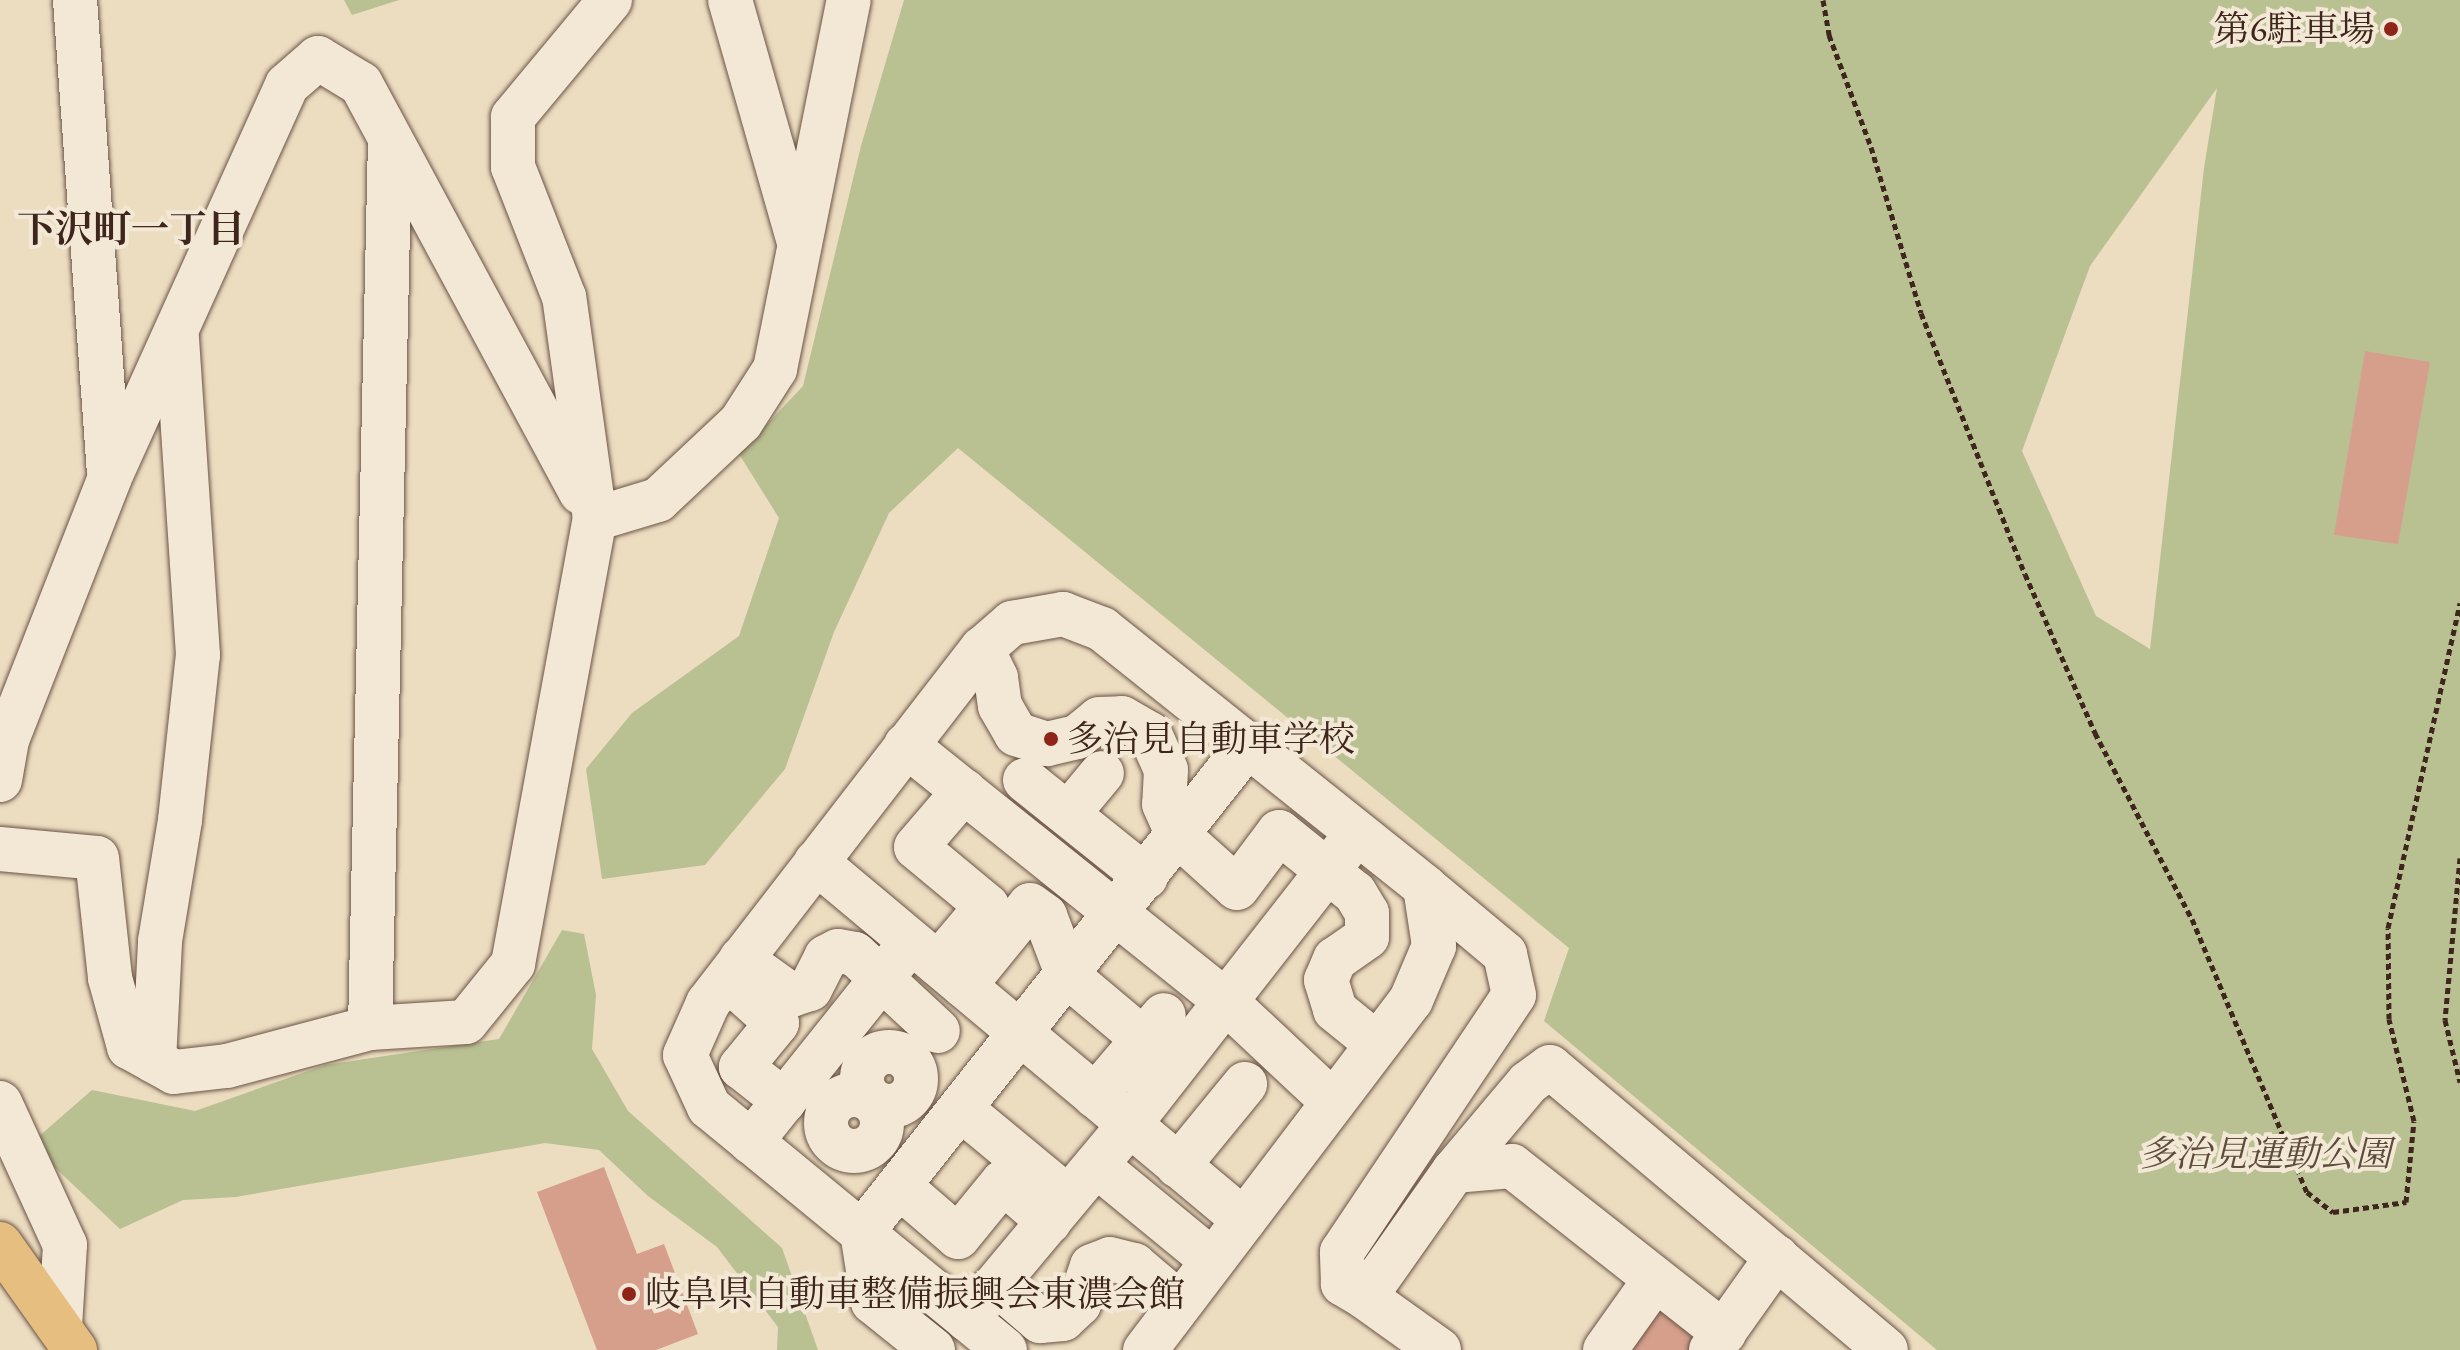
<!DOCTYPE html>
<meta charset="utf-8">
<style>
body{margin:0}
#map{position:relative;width:2460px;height:1350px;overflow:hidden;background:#ecdcc0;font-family:"EB Garamond","Noto Serif JP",serif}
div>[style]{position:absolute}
.green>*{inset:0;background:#b9c092}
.building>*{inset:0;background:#d59f8c}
.path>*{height:5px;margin-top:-2.5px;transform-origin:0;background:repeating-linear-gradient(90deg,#3e261c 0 6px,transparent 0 10px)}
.roads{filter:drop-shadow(0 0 2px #6a5445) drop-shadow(0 0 2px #6a5445)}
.minor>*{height:44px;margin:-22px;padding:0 22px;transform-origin:22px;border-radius:22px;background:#f3e8d6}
.minor>.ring{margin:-22px;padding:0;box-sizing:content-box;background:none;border:44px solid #f3e8d6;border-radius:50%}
.major>*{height:44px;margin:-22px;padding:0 22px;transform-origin:22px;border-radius:22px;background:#e6be80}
.dots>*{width:22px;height:22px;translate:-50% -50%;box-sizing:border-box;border:4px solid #f3e8d6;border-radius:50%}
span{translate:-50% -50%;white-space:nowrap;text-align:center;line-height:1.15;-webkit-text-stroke:8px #f3e8d6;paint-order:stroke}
.poi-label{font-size:36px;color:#3e261c}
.right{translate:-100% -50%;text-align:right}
.left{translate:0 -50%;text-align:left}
.park-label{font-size:36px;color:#5d4c3a;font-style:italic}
.neighbourhood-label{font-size:38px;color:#3e261c;font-weight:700}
</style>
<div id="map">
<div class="green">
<i style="clip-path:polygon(344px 0,399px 0,352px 15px)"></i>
<i style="clip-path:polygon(evenodd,904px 0,2460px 0,2460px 1350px,1937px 1350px,1544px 1021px,1569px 948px,958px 448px,889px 513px,834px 632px,785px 769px,705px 865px,602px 879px,586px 769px,632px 713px,739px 636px,779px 518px,739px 454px,803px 386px,861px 146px,904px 0,2217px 88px,2204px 168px,2150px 649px,2096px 616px,2022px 451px,2090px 266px,2217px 88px)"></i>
<i style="clip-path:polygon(562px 930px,584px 934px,596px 995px,592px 1049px,628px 1111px,782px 1248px,818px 1350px,777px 1350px,778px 1327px,717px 1247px,648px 1196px,599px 1150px,545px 1143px,236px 1197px,183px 1200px,120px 1229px,30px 1144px,92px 1090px,195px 1111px,325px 1065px,499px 1039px)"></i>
</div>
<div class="building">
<i style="clip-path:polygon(2365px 351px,2430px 362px,2398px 544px,2334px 535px)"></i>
<i style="clip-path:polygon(604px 1167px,637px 1254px,664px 1244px,698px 1334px,656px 1350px,597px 1350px,537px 1192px)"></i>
<i style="clip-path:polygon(1656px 1291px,1709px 1330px,1694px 1350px,1612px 1350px)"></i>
</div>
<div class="path">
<i style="left:1823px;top:0;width:36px;rotate:80deg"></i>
<i style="left:1829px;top:35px;width:120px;rotate:69.4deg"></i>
<i style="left:1871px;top:147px;width:173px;rotate:73.2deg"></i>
<i style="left:1921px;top:313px;width:281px;rotate:68.3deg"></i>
<i style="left:2025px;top:574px;width:174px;rotate:66.2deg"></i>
<i style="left:2095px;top:733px;width:210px;rotate:62.5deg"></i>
<i style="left:2192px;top:919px;width:296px;rotate:67.2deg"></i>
<i style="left:2307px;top:1192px;width:33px;rotate:38deg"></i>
<i style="left:2333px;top:1212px;width:74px;rotate:-7.8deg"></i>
<i style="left:2406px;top:1202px;width:81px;rotate:-84.4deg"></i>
<i style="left:2414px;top:1121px;width:105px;rotate:-103.8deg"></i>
<i style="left:2389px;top:1019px;width:91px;rotate:-90.6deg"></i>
<i style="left:2388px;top:928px;width:333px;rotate:-77.5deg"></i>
<i style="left:2460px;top:858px;width:163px;rotate:95.3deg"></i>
<i style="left:2445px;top:1020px;width:64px;rotate:76.4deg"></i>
</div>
<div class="roads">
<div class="minor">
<i style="left:75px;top:0;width:472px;rotate:85.9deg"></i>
<i style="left:730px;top:0;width:253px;rotate:74.1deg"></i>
<i style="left:595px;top:519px;width:66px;rotate:-16.8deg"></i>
<i style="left:658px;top:500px;width:114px;rotate:-43.2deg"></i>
<i style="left:741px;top:422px;width:63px;rotate:-57.3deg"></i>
<i style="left:775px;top:369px;width:376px;rotate:-78.7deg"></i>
<i style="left:982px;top:649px;width:32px;rotate:64deg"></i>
<i style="left:996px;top:678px;width:28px;rotate:82deg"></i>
<i style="left:1000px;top:706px;width:32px;rotate:60deg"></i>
<i style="left:1016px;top:734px;width:33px;rotate:18deg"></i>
<i style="left:1047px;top:744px;width:31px;rotate:-13deg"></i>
<i style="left:1077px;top:737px;width:28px;rotate:-39deg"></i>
<i style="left:1099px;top:719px;width:23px;rotate:-2deg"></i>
<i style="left:1122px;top:718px;width:32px;rotate:30deg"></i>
<i style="left:1150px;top:734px;width:39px;rotate:66deg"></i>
<i style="left:1166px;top:770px;width:34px;rotate:93deg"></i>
<i style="left:1164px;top:804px;width:34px;rotate:66deg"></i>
<i style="left:1178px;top:835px;width:79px;rotate:41.9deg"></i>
<i style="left:1237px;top:888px;width:70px;rotate:-53.1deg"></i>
<i style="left:1279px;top:832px;width:97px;rotate:38.8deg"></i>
<i style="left:1355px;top:893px;width:23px;rotate:59deg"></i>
<i style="left:1367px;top:913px;width:24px;rotate:90deg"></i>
<i style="left:1367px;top:937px;width:39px;rotate:145deg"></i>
<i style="left:1335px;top:959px;width:23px;rotate:113deg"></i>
<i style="left:1326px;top:980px;width:31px;rotate:73deg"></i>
<i style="left:1335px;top:1010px;width:54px;rotate:39deg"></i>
<i style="left:906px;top:745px;width:409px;rotate:38.7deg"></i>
<i style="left:1225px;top:1001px;width:148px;rotate:43.1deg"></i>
<i style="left:0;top:780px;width:41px;rotate:-80.1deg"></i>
<i style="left:7px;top:740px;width:282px;rotate:-68.6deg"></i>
<i style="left:110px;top:477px;width:430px;rotate:-65.7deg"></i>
<i style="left:287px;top:85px;width:41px;rotate:-41.1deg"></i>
<i style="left:318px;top:58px;width:50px;rotate:31.2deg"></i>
<i style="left:361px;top:84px;width:464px;rotate:61.7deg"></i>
<i style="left:1025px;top:780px;width:155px;rotate:38.7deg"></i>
<i style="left:1068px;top:814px;width:53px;rotate:-50.3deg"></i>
<i style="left:0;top:849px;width:97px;rotate:5.3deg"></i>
<i style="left:97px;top:858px;width:121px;rotate:83.8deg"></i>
<i style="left:110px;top:978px;width:72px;rotate:74.6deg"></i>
<i style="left:129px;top:1047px;width:51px;rotate:29.1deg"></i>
<i style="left:174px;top:1072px;width:53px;rotate:-6.5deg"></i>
<i style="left:227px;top:1066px;width:148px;rotate:-14.9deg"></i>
<i style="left:370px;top:1028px;width:96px;rotate:-3.6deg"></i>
<i style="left:466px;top:1022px;width:75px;rotate:-51deg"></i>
<i style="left:513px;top:964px;width:452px;rotate:-79.6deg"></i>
<i style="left:595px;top:519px;width:224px;rotate:-97.9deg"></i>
<i style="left:564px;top:297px;width:140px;rotate:-111.4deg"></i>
<i style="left:513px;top:167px;width:50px;rotate:-90deg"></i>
<i style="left:513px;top:117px;width:152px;rotate:-50.3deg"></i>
<i style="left:816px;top:862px;width:558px;rotate:39.91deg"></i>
<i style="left:741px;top:959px;width:62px;rotate:35.8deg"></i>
<i style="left:791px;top:995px;width:20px;rotate:-18deg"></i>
<i style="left:810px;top:989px;width:36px;rotate:-63deg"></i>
<i style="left:826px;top:957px;width:13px;rotate:-27deg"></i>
<i style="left:838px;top:951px;width:17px;rotate:10deg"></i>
<i style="left:855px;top:954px;width:113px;rotate:42.9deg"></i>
<i style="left:938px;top:964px;width:76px;rotate:-49.8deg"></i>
<i style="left:987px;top:906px;width:92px;rotate:-140.3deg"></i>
<i style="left:916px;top:847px;width:74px;rotate:-49.4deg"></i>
<i style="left:730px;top:981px;width:63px;rotate:41.8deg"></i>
<i style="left:777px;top:1023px;width:57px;rotate:129.3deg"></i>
<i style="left:741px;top:1067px;width:55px;rotate:38.3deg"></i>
<i style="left:964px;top:986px;width:104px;rotate:-50.8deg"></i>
<i style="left:1030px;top:905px;width:19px;rotate:36deg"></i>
<i style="left:1045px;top:916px;width:64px;rotate:69deg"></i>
<i style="left:1068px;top:976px;width:98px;rotate:40deg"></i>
<i style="left:370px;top:1028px;width:887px;rotate:-88.71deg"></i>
<i class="ring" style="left:862px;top:1052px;width:10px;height:10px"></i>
<i style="left:154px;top:1061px;width:120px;rotate:-87.1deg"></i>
<i style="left:160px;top:941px;width:123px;rotate:-80.6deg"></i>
<i style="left:180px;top:820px;width:166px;rotate:-83.8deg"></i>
<i style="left:198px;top:655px;width:320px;rotate:-93.8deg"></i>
<i class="ring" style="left:826px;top:1095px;width:12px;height:12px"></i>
<i style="left:1095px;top:1096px;width:106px;rotate:-49.6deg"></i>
<i style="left:0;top:1103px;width:156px;rotate:65.4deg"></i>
<i style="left:65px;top:1245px;width:82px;rotate:93.5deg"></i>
<i style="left:962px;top:1110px;width:129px;rotate:39.6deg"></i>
<i style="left:751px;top:1142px;width:234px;rotate:-51.4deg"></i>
<i style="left:1096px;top:1165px;width:151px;rotate:39.4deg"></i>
<i style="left:1178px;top:1166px;width:106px;rotate:-50.7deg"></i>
<i style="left:1454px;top:1171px;width:58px;rotate:-4.9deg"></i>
<i style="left:1512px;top:1166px;width:270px;rotate:38.2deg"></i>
<i style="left:899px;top:1186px;width:78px;rotate:40.8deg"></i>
<i style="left:958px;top:1237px;width:71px;rotate:-50.7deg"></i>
<i style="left:1003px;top:1182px;width:61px;rotate:41deg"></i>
<i style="left:997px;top:1284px;width:57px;rotate:40.7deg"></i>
<i style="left:1040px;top:1321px;width:23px;rotate:-5deg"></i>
<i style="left:1063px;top:1319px;width:22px;rotate:-43deg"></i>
<i style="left:1079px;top:1304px;width:40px;rotate:-71.1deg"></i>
<i style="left:1092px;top:1266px;width:19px;rotate:-21deg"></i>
<i style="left:1110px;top:1259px;width:25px;rotate:14deg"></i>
<i style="left:1134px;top:1265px;width:60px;rotate:40.3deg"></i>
<i style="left:1365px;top:1297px;width:26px;rotate:-149deg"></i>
<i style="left:1343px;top:1284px;width:32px;rotate:-92deg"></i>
<i style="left:1342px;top:1252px;width:309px;rotate:-56.2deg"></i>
<i style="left:1514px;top:995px;width:42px;rotate:-102.4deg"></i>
<i style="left:1505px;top:954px;width:104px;rotate:-140.1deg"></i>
<i style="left:967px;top:1319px;width:253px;rotate:-50.1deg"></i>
<i style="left:1129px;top:1125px;width:353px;rotate:-52deg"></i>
<i style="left:933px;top:1350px;width:77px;rotate:-141.3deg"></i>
<i style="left:873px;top:1302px;width:71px;rotate:-98.9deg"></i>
<i style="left:862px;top:1232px;width:621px;rotate:-51.6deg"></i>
<i style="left:1005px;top:1350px;width:383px;rotate:-140.6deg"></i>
<i style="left:709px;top:1107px;width:57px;rotate:-114.8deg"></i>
<i style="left:685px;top:1055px;width:57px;rotate:-66.1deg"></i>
<i style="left:708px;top:1003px;width:448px;rotate:-52.3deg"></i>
<i style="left:982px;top:649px;width:40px;rotate:-41deg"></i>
<i style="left:1012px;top:623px;width:52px;rotate:-10deg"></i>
<i style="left:1063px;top:614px;width:42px;rotate:21deg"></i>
<i style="left:1102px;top:629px;width:413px;rotate:38.6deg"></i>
<i style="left:1425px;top:887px;width:60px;rotate:81.3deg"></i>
<i style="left:1434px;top:946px;width:59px;rotate:113.1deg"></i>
<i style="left:1411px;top:1000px;width:440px;rotate:127.2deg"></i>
<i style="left:1439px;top:1350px;width:91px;rotate:-144.4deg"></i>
<i style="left:1365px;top:1297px;width:154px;rotate:-54.8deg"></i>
<i style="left:1454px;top:1171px;width:115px;rotate:-49.9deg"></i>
<i style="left:1528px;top:1083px;width:27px;rotate:-36deg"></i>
<i style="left:1550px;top:1067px;width:439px;rotate:40.1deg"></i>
<i style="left:1605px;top:1350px;width:85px;rotate:-54.6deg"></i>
<i style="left:1711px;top:1350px;width:114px;rotate:-54.6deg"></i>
</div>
<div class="major">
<i style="left:0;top:1244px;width:130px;rotate:54.7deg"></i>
</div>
</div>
<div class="dots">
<i style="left:2391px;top:29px;background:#8f2418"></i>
<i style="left:1051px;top:739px;background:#8f2418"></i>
<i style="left:629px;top:1294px;background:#8f2418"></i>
</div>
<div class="poi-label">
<span class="right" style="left:2375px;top:29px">第6駐車場</span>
<span class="left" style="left:1067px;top:739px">多治見自動車学校</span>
<span class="left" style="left:645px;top:1294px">岐阜県自動車整備振興会東濃会館</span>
</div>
<div class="park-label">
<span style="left:2265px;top:1154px">多治見運動公園</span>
</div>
<div class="neighbourhood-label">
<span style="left:131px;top:229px">下沢町一丁目</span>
</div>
</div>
